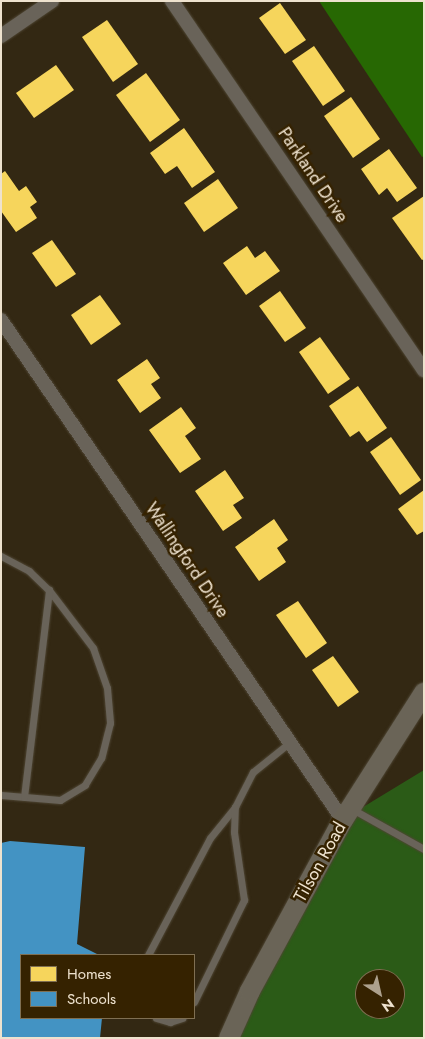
<!DOCTYPE html>
<style>
body{margin:0}
#map{position:relative;width:425px;height:1039px;overflow:hidden;background:#332813;font-family:Jost,sans-serif}
div>[style]{position:absolute}
.green>*{inset:0;background:#2b5b17}
.forest>*{inset:0;background:#276803}
.homes>*{inset:0;background:#f6d55c}
.schools>*{inset:0;background:#4393c3}
.roads{filter:drop-shadow(0 0 1px #4e4533) drop-shadow(0 0 1px #4e4533)}
.lane>*{height:7px;margin:-3.5px;padding:0 3.5px;transform-origin:3.5px;border-radius:3.5px;background:#696359}
.street>*{height:14px;margin:-7px;padding:0 7px;transform-origin:7px;border-radius:7px;background:#696359}
.secondary>*{height:20px;margin:-10px;padding:0 10px;transform-origin:10px;border-radius:10px;background:#6a6457}
span{translate:-50% -50%;white-space:nowrap;text-align:center;line-height:1.15;-webkit-text-stroke:5px #352200;paint-order:stroke}
.street-label{font-size:18px;color:#eee2ce}
.frame{position:absolute;inset:0;border:2px solid #eee2ce;pointer-events:none}
.legend{position:absolute;left:20px;top:954px;width:175px;height:65px;box-sizing:border-box;background:#352200;border:1px solid #7f6f52;margin:0;padding:6px 9px;list-style:none;font-size:15px;color:#eee2ce}
.legend li{display:flex;align-items:center;gap:10px;height:25px}
.legend b{width:25px;border:1px solid #7f6f52}
.north{position:absolute;left:355px;top:969px;width:50px;height:50px;box-sizing:border-box;background:#352200;border:1px solid #7f6f52;border-radius:50%;rotate:145deg;font-size:14px;font-weight:700;line-height:20px;text-align:center;color:#eee2ce}
.north::after{content:'';display:block;margin:auto;width:18px;height:22px;background:#ada18d;clip-path:polygon(50% 0,100% 100%,50% 72%,0 100%)}
</style>
<div id="map">
<div class="green">
<i style="clip-path:polygon(evenodd,424px 770px,424px 1038px,223px 1038px,345px 818px,424px 770px,365px 979px,395px 979px,395px 1009px,365px 1009px,365px 979px)"></i>
</div>
<div class="forest">
<i style="clip-path:polygon(319px 1px,424px 1px,424px 156px,422px 157px)"></i>
</div>
<div class="homes">
<i style="clip-path:polygon(280px 3px,306px 40px,285px 54px,259px 18px)"></i>
<i style="clip-path:polygon(107px 20px,138px 64px,113px 82px,82px 37px)"></i>
<i style="clip-path:polygon(314px 46px,345px 91px,323px 106px,292px 61px)"></i>
<i style="clip-path:polygon(56px 65px,74px 90px,34px 118px,16px 93px)"></i>
<i style="clip-path:polygon(146px 73px,180px 120px,150px 142px,116px 95px)"></i>
<i style="clip-path:polygon(351px 97px,380px 139px,353px 158px,324px 116px)"></i>
<i style="clip-path:polygon(184px 128px,215px 172px,192px 188px,177px 166px,165px 174px,150px 153px)"></i>
<i style="clip-path:polygon(389px 149px,417px 188px,397px 202px,387px 188px,379px 195px,361px 169px)"></i>
<i style="clip-path:polygon(5px 171px,19px 191px,26px 186px,37px 202px,30px 207px,37px 218px,16px 232px,1px 211px,1px 174px)"></i>
<i style="clip-path:polygon(218px 179px,238px 208px,204px 232px,184px 203px)"></i>
<i style="clip-path:polygon(424px 196px,424px 259px,422px 260px,392px 218px)"></i>
<i style="clip-path:polygon(52px 240px,76px 274px,56px 287px,32px 253px)"></i>
<i style="clip-path:polygon(247px 246px,255px 258px,265px 251px,280px 271px,246px 295px,223px 263px)"></i>
<i style="clip-path:polygon(280px 291px,306px 328px,285px 342px,259px 306px)"></i>
<i style="clip-path:polygon(100px 295px,121px 324px,91px 345px,71px 315px)"></i>
<i style="clip-path:polygon(320px 337px,350px 379px,328px 394px,299px 352px)"></i>
<i style="clip-path:polygon(147px 359px,160px 378px,151px 384px,161px 398px,140px 413px,117px 380px)"></i>
<i style="clip-path:polygon(358px 386px,387px 428px,367px 442px,359px 431px,350px 437px,329px 406px)"></i>
<i style="clip-path:polygon(181px 407px,196px 428px,185px 436px,201px 459px,180px 473px,149px 430px)"></i>
<i style="clip-path:polygon(391px 437px,421px 480px,400px 495px,370px 452px)"></i>
<i style="clip-path:polygon(225px 470px,244px 498px,233px 505px,242px 518px,223px 531px,195px 491px)"></i>
<i style="clip-path:polygon(424px 490px,424px 531px,417px 535px,398px 509px)"></i>
<i style="clip-path:polygon(274px 519px,288px 540px,277px 548px,286px 562px,259px 581px,235px 547px)"></i>
<i style="clip-path:polygon(298px 601px,327px 643px,306px 658px,276px 615px)"></i>
<i style="clip-path:polygon(333px 656px,359px 692px,338px 707px,312px 670px)"></i>
</div>
<div class="schools">
<i style="clip-path:polygon(10px 841px,85px 847px,77px 944px,99px 955px,21px 955px,21px 1018px,102px 1018px,100px 1038px,1px 1038px,1px 843px)"></i>
</div>
<div class="roads">
<div class="lane">
<i style="left:1px;top:556px;width:32px;rotate:28deg"></i>
<i style="left:29px;top:571px;width:28px;rotate:44deg"></i>
<i style="left:49px;top:590px;width:73px;rotate:52.8deg"></i>
<i style="left:93px;top:648px;width:42px;rotate:70.7deg"></i>
<i style="left:107px;top:688px;width:35px;rotate:85deg"></i>
<i style="left:110px;top:723px;width:36px;rotate:104deg"></i>
<i style="left:101px;top:758px;width:31px;rotate:121deg"></i>
<i style="left:85px;top:785px;width:29px;rotate:149deg"></i>
<i style="left:60px;top:800px;width:59px;rotate:-175.2deg"></i>
<i style="left:24px;top:797px;width:209px;rotate:-83.1deg"></i>
<i style="left:352px;top:809px;width:82px;rotate:29.1deg"></i>
<i style="left:148px;top:955px;width:132px;rotate:-62.1deg"></i>
<i style="left:210px;top:838px;width:40px;rotate:-51deg"></i>
<i style="left:235px;top:807px;width:39px;rotate:-63deg"></i>
<i style="left:253px;top:772px;width:46px;rotate:-38.9deg"></i>
<i style="left:194px;top:1002px;width:114px;rotate:-63.9deg"></i>
<i style="left:244px;top:900px;width:69px;rotate:-98.4deg"></i>
<i style="left:234px;top:832px;width:25px;rotate:-88deg"></i>
<i style="left:156px;top:1018px;width:15px;rotate:16deg"></i>
<i style="left:170px;top:1022px;width:13px;rotate:-18deg"></i>
</div>
<div class="street">
<i style="left:172px;top:1px;width:447px;rotate:55.7deg"></i>
<i style="left:1px;top:36px;width:62px;rotate:-34.5deg"></i>
<i style="left:1px;top:320px;width:606px;rotate:55.63deg"></i>
</div>
<div class="secondary">
<i style="left:229px;top:1038px;width:51px;rotate:-65.9deg"></i>
<i style="left:250px;top:991px;width:195px;rotate:-61.5deg"></i>
<i style="left:343px;top:820px;width:151px;rotate:-57.5deg"></i>
</div>
</div>
<div class="street-label">
<span style="left:313px;top:175px;rotate:56deg">Parkland Drive</span>
<span style="left:187px;top:560px;rotate:56deg">Wallingford Drive</span>
<span style="left:320px;top:862px;rotate:-61deg">Tilson Road</span>
</div>
<div class="frame"></div>
<ul class="legend">
<li><b style="height:14px;background:#f6d55c"></b>Homes</li>
<li><b style="height:14px;background:#4393c3"></b>Schools</li>
</ul>
<div class="north">N</div>
</div>
